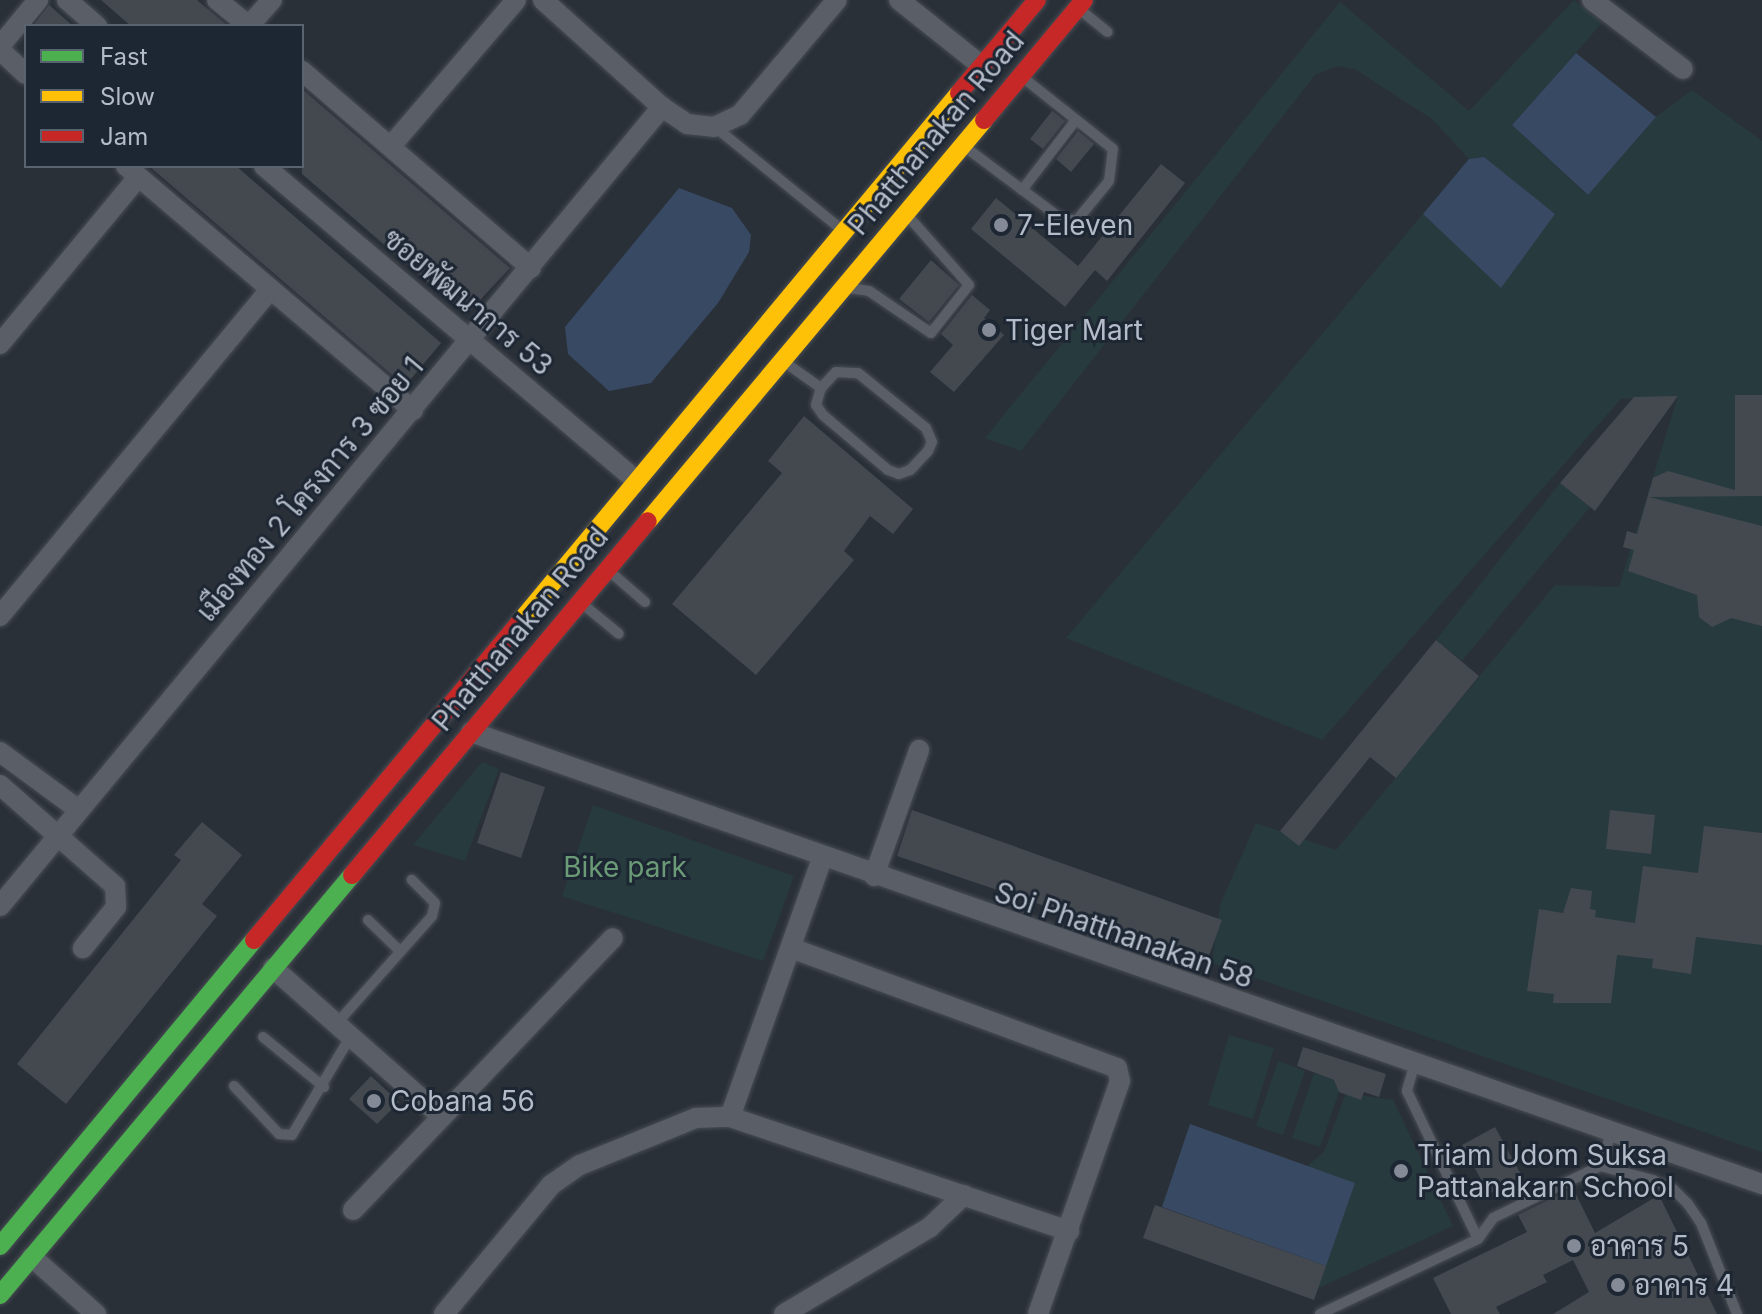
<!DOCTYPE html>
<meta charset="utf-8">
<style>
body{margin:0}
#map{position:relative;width:1762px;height:1314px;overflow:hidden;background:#2a3038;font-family:Inter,Sarabun,sans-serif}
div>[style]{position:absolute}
.green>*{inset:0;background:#273a3e}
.water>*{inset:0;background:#384963}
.building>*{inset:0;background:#444950}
.roads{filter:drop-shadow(0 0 2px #484c53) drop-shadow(0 0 2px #484c53)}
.lane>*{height:10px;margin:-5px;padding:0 5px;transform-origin:5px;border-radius:5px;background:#5a5e66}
.street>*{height:20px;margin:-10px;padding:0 10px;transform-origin:10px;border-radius:10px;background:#5a5e66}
.fast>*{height:18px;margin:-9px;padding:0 9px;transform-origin:9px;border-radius:9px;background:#4caf50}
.slow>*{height:18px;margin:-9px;padding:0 9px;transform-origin:9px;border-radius:9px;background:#ffc107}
.jam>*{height:18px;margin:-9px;padding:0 9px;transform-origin:9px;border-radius:9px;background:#c62828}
.dots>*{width:22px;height:22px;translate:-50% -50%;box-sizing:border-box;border:4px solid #1d2633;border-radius:50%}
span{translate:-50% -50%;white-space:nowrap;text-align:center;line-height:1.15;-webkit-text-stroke:6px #1d2633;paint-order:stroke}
.street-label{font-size:28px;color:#b4bcc9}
.poi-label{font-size:28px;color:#b4bcc9}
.left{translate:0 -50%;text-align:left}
.park-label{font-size:28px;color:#6b9a76}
.legend{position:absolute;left:24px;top:24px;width:280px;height:144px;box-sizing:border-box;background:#1d2633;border:2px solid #59626f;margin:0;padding:10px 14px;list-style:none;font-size:24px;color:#b4bcc9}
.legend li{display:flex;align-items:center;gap:16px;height:40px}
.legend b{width:40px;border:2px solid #59626f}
</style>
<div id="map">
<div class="green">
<i style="clip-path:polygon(1574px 0,1602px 23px,1512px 125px,1587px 195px,1656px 117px,1692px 90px,1762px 141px,1762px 1152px,1212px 963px,1220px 905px,1256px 823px,1336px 850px,1555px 585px,1619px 587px,1678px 396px,1621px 399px,1322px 740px,1066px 638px,1423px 214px,1501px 287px,1484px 157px,1469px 159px,1432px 119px,1355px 69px,1337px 66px,1315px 75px,1021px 451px,985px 438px,1340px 2px,1469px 111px)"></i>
<i style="clip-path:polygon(1560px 483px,1590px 507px,1462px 661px,1436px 640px)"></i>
<i style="clip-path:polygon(482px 762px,499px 769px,465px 861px,413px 845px)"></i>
<i style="clip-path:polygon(593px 805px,794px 876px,763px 961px,562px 896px)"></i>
<i style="clip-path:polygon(1229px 1035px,1274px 1048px,1253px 1119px,1208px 1105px)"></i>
<i style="clip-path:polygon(1278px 1061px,1305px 1071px,1283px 1135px,1256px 1126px)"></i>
<i style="clip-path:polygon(1314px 1073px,1342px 1083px,1320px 1147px,1292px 1138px)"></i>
<i style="clip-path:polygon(1346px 1093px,1393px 1100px,1453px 1226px,1312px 1291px,1306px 1167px,1324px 1152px)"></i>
</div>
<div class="water">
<i style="clip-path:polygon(1576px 53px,1656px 117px,1588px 195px,1512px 125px)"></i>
<i style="clip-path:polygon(1484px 157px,1555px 214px,1501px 288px,1423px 214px,1469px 159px)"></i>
<i style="clip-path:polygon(679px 188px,732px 208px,751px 235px,749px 252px,718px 303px,651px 383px,609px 391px,568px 354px,565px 327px)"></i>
<i style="clip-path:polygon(1190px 1124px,1355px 1183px,1326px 1266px,1162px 1207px)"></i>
</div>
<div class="building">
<i style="clip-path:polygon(101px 0,197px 0,228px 26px,131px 26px)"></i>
<i style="clip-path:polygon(49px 5px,73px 26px,33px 26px)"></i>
<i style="clip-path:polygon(302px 89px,510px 268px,466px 315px,302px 174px)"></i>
<i style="clip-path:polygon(1052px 111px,1065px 121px,1043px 149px,1030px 139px)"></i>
<i style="clip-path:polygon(1078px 131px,1094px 144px,1071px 172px,1056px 159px)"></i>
<i style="clip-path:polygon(1161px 164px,1185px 183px,1107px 281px,1095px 270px,1065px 307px,971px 229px,996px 198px,1078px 266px)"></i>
<i style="clip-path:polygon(149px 166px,236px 166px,441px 343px,405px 386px)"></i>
<i style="clip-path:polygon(931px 260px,959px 285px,929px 322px,899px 299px)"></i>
<i style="clip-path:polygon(972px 295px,990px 310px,984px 318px,1004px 335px,954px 392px,930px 372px,953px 345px,941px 334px)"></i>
<i style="clip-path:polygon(1735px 395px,1762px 395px,1762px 496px,1649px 497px,1762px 526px,1762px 626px,1731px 618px,1712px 627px,1699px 617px,1697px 595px,1628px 571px,1634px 550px,1623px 547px,1627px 531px,1637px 534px,1653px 478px,1668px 471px,1735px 490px)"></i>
<i style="clip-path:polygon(1678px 396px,1595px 511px,1560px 483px,1634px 397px)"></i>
<i style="clip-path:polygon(804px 416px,913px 509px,893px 534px,870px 516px,844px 551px,854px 560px,756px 675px,672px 604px,782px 473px,768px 461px)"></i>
<i style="clip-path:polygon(1436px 640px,1479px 676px,1396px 778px,1370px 757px,1299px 846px,1280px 831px)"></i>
<i style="clip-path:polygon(501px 772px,545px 787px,521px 858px,477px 843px)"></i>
<i style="clip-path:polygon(912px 810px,1222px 920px,1207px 961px,897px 856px)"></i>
<i style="clip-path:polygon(1610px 810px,1655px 815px,1651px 854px,1606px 849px)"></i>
<i style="clip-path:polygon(202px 822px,242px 855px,202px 904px,217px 916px,66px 1104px,17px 1064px,181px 860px,174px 855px)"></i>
<i style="clip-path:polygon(1704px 826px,1762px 833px,1762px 945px,1696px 937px,1691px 974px,1652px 968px,1653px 959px,1617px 955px,1611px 1003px,1553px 1003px,1554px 994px,1527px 991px,1539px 909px,1563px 913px,1571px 888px,1592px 891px,1590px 909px,1596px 910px,1595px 917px,1635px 923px,1643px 866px,1698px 873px)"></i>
<i style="clip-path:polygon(1303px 1047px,1386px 1074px,1379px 1097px,1364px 1092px,1361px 1100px,1339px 1092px,1334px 1080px,1297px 1066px)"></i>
<i style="clip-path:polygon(371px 1076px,399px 1102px,377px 1124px,349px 1099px)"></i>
<i style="clip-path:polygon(1495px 1127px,1522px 1176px,1489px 1194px,1462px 1145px)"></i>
<i style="clip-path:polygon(1573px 1188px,1595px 1233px,1659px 1195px,1717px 1314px,1553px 1314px,1589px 1292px,1573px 1260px,1543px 1275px,1547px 1282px,1496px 1307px,1500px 1314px,1451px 1314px,1433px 1278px,1527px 1232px,1518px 1215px)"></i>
<i style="clip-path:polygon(1155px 1205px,1326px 1266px,1314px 1300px,1143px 1238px)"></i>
</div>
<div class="roads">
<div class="lane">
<i style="left:1078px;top:8px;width:38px;rotate:39deg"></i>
<i style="left:715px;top:127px;width:164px;rotate:39deg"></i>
<i style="left:965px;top:147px;width:122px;rotate:36.7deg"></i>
<i style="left:1063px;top:220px;width:14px"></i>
<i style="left:1077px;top:220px;width:50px;rotate:-50.6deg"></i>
<i style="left:1109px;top:181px;width:32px;rotate:-83deg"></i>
<i style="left:1113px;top:149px;width:116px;rotate:-141.6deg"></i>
<i style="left:1022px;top:190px;width:88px;rotate:-52.4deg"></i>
<i style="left:848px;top:288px;width:21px;rotate:8deg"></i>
<i style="left:869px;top:291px;width:75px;rotate:34.1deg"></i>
<i style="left:931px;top:333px;width:61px;rotate:-51.6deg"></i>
<i style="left:969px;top:285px;width:94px;rotate:-131.5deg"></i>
<i style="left:783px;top:361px;width:47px;rotate:35.4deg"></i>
<i style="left:821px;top:388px;width:22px;rotate:-47deg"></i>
<i style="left:836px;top:372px;width:22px;rotate:3deg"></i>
<i style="left:858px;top:373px;width:87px;rotate:39deg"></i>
<i style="left:926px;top:428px;width:15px;rotate:67deg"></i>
<i style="left:932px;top:442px;width:10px;rotate:114deg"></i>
<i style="left:928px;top:451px;width:26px;rotate:133deg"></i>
<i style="left:910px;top:470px;width:12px;rotate:160deg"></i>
<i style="left:899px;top:474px;width:12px;rotate:-160deg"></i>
<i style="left:888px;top:470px;width:85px;rotate:-139.8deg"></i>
<i style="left:823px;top:415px;width:12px;rotate:-125deg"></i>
<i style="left:816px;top:405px;width:18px;rotate:-74deg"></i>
<i style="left:608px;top:570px;width:49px;rotate:40.9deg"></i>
<i style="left:580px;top:602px;width:50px;rotate:39.4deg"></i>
<i style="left:368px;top:920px;width:45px;rotate:44.1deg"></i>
<i style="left:338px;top:1022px;width:142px;rotate:-48.4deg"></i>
<i style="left:432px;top:916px;width:13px;rotate:-77deg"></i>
<i style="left:435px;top:903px;width:33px;rotate:-135deg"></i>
<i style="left:263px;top:1037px;width:79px;rotate:39.3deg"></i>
<i style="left:1414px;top:1066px;width:26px;rotate:106deg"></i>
<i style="left:1407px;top:1091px;width:164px;rotate:64.4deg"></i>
<i style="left:234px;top:1086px;width:66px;rotate:46.8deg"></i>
<i style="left:279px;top:1134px;width:13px;rotate:4deg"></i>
<i style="left:292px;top:1135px;width:117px;rotate:-59.3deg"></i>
<i style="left:1600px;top:1166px;width:34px;rotate:-71deg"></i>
<i style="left:1320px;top:1314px;width:175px;rotate:-25.4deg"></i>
<i style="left:1478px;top:1239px;width:26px;rotate:-54deg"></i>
<i style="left:1493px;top:1218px;width:119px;rotate:-25.9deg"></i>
<i style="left:1600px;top:1166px;width:55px;rotate:14.8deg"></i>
<i style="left:1653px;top:1180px;width:22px;rotate:24deg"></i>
<i style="left:1673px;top:1189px;width:21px;rotate:45deg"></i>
<i style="left:1688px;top:1204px;width:23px;rotate:56deg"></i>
<i style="left:1701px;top:1223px;width:98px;rotate:68.4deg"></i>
</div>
<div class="street">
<i style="left:67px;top:0;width:40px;rotate:41deg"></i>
<i style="left:217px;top:0;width:41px;rotate:39.1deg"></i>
<i style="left:249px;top:26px;width:35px;rotate:-49deg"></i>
<i style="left:543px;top:0;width:160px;rotate:42deg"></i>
<i style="left:662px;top:107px;width:30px;rotate:34deg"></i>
<i style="left:687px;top:124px;width:27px;rotate:6deg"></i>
<i style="left:714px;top:127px;width:29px;rotate:-25deg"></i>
<i style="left:740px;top:115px;width:150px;rotate:-49.9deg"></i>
<i style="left:899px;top:0;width:106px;rotate:38.5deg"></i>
<i style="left:1592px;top:0;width:114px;rotate:37.2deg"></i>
<i style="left:0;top:46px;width:60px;rotate:-50.4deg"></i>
<i style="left:0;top:50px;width:35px;rotate:43deg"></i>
<i style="left:302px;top:71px;width:302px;rotate:40.7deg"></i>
<i style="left:391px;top:146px;width:192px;rotate:-49.4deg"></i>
<i style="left:126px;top:166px;width:377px;rotate:40.4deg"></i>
<i style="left:264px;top:166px;width:487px;rotate:40.2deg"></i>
<i style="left:0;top:344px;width:217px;rotate:-50.4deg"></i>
<i style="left:0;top:616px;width:422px;rotate:-50.4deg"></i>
<i style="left:471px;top:732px;width:1368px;rotate:19.3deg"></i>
<i style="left:0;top:752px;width:98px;rotate:36.3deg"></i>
<i style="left:0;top:785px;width:153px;rotate:41.3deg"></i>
<i style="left:115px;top:886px;width:21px;rotate:87deg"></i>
<i style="left:116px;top:907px;width:53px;rotate:128.8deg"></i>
<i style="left:874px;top:876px;width:134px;rotate:-70.3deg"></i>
<i style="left:0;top:906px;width:1038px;rotate:-50.36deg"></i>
<i style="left:791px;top:948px;width:347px;rotate:20.2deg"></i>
<i style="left:1117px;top:1068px;width:13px;rotate:77deg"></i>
<i style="left:1120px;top:1081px;width:247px;rotate:109.4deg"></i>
<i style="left:273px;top:968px;width:225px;rotate:41.4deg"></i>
<i style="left:730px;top:1117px;width:358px;rotate:18.6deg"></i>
<i style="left:353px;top:1210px;width:376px;rotate:-46.3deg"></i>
<i style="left:32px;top:1257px;width:86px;rotate:41.7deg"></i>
<i style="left:444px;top:1314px;width:168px;rotate:-50.3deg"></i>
<i style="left:551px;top:1185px;width:35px;rotate:-35deg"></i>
<i style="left:580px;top:1165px;width:125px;rotate:-22.1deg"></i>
<i style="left:696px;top:1118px;width:34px;rotate:-2deg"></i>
<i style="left:730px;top:1117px;width:274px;rotate:-70.4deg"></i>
<i style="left:784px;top:1314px;width:169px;rotate:-30.7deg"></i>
<i style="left:929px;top:1228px;width:48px;rotate:-43.3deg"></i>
</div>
<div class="fast">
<i style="left:0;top:1246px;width:398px;rotate:-50.3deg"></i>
<i style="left:0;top:1295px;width:548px;rotate:-50.03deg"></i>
</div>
<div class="slow">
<i style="left:648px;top:521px;width:523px;rotate:-50.04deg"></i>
<i style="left:519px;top:623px;width:689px;rotate:-50.3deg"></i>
</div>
<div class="jam">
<i style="left:959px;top:93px;width:121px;rotate:-50deg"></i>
<i style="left:984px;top:120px;width:156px;rotate:-50.2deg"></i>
<i style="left:352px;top:875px;width:461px;rotate:-50.1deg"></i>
<i style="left:254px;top:940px;width:413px;rotate:-50.1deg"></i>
</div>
</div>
<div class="dots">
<i style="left:1001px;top:225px;background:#848b96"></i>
<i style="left:989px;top:330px;background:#848b96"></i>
<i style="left:374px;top:1101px;background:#848b96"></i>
<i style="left:1401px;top:1171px;background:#848b96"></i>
<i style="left:1574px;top:1246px;background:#848b96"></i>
<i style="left:1618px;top:1285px;background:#848b96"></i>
</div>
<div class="street-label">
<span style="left:936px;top:133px;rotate:-50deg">Phatthanakan Road</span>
<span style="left:468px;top:302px;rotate:40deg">ซอยพัฒนาการ 53</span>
<span style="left:310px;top:489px;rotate:-50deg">เมืองทอง 2 โครงการ 3 ซอย 1</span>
<span style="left:520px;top:629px;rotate:-50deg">Phatthanakan Road</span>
<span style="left:1124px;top:935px;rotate:19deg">Soi Phatthanakan 58</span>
</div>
<div class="poi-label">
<span class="left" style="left:1017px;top:225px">7-Eleven</span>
<span class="left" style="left:1005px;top:330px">Tiger Mart</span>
<span class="left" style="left:390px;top:1101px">Cobana 56</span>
<span class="left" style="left:1417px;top:1171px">Triam Udom Suksa<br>Pattanakarn School</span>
<span class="left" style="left:1590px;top:1246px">อาคาร 5</span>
<span class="left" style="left:1634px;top:1285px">อาคาร 4</span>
</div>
<div class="park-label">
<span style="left:625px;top:867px">Bike park</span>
</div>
<ul class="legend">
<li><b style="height:10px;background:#4caf50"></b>Fast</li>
<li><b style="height:10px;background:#ffc107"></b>Slow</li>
<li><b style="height:10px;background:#c62828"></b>Jam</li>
</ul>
</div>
